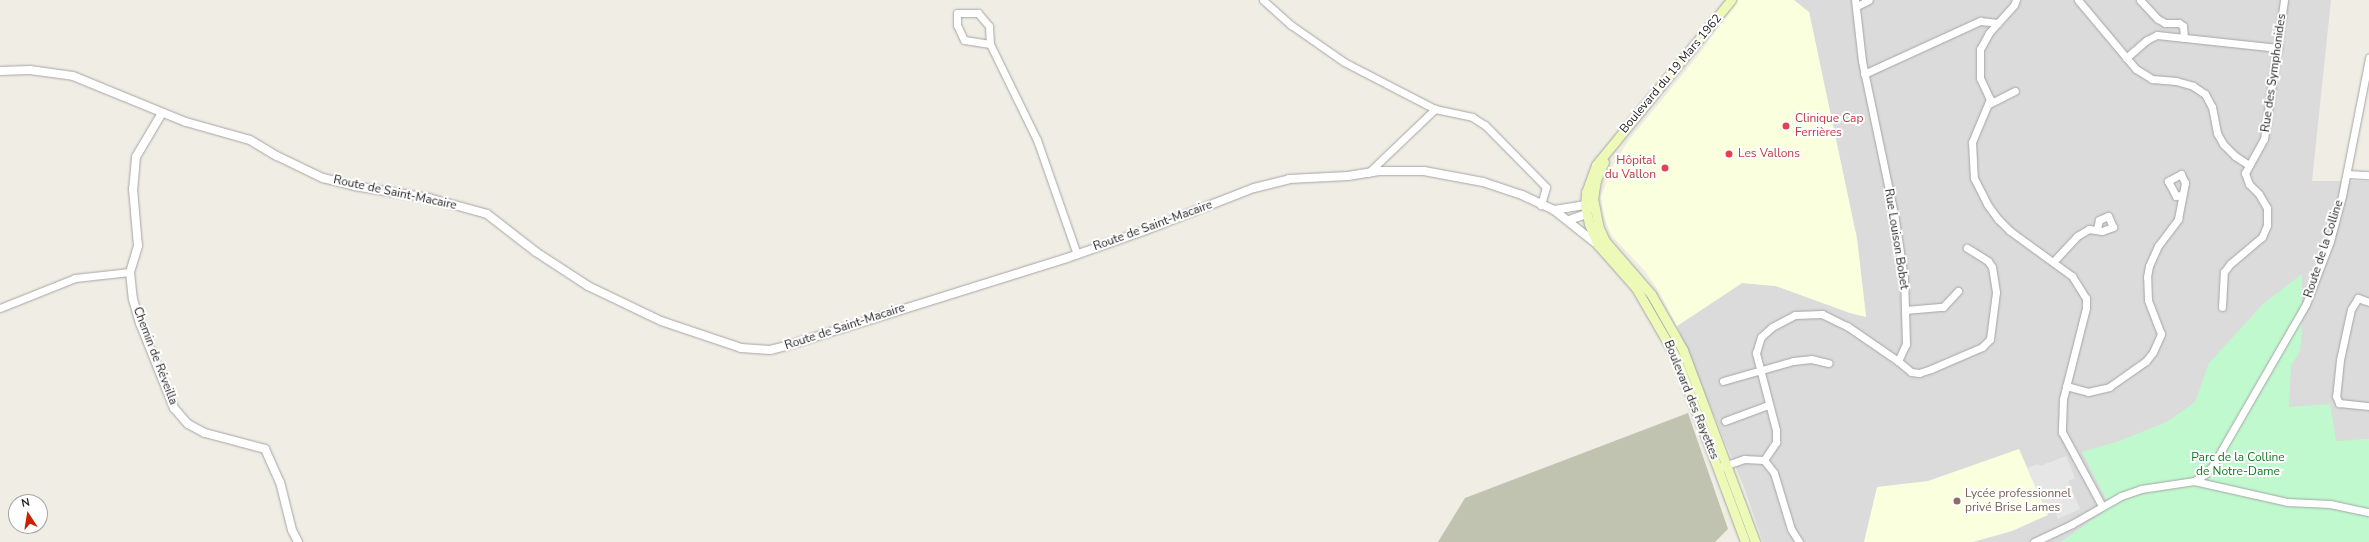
<!DOCTYPE html>
<meta charset="utf-8">
<style>
body{margin:0}
#map{position:relative;width:2369px;height:542px;overflow:hidden;background:#efede4;font-family:"Nunito Sans",sans-serif}
div>[style]{position:absolute}
.residential>*{inset:0;background:#dcdbdb}
.education>*{inset:0;background:#faffdd}
.construction>*{inset:0;background:#c0c3af}
.park>*{inset:0;background:#c0f9ce}
.parking>*{inset:0;background:#e6e6e6}
.roads{filter:drop-shadow(0 0 1px #a5a5a5) drop-shadow(0 0 1px #a5a5a5)}
.minor>*{height:7px;margin:-3.5px;padding:0 3.5px;transform-origin:3.5px;border-radius:3.5px;background:#fff}
.tertiary>*{height:8px;margin:-4px;padding:0 4px;transform-origin:4px;border-radius:4px;background:#fff}
.secondary>*{height:9px;margin:-4.5px;padding:0 4.5px;transform-origin:4.5px;border-radius:4.5px;background:#ecf9b7}
.dots>*{width:11px;height:11px;translate:-50% -50%;box-sizing:border-box;border:2px solid #fff;border-radius:50%}
span{translate:-50% -50%;white-space:nowrap;text-align:center;line-height:1.15;-webkit-text-stroke:4px #fff;paint-order:stroke}
.street-label{font-size:12px;color:#1e1e1e}
.health-label{font-size:12px;color:#be3a42}
.left{translate:0 -50%;text-align:left}
.right{translate:-100% -50%;text-align:right}
.park-label{font-size:12px;color:#0c7c26}
.education-label{font-size:12px;color:#785e54}
.north{position:absolute;left:8px;top:494px;width:40px;height:40px;box-sizing:border-box;background:#fff;border:1px solid #a5a5a5;border-radius:50%;rotate:348deg;font-size:11px;font-weight:700;line-height:16px;text-align:center;color:#1e1e1e}
.north::after{content:'';display:block;margin:auto;width:14px;height:18px;background:#cb2001;clip-path:polygon(50% 0,100% 100%,50% 72%,0 100%)}
</style>
<div id="map">
<div class="residential">
<i style="clip-path:polygon(1788px 0,2331px 0,2312px 181px,2369px 181px,2369px 542px,1763px 542px,1743px 485px,1677px 326px,1742px 283px,1776px 286px,1850px 313px,1866px 316px,1857px 239px,1809px 12px)"></i>
</div>
<div class="education">
<i style="clip-path:polygon(1738px 0,1794px 0,1809px 12px,1857px 239px,1866px 317px,1850px 313px,1776px 286px,1742px 283px,1677px 326px,1658px 290px,1645px 271px,1611px 235px,1604px 216px,1601px 197px,1612px 167px,1628px 141px,1697px 57px)"></i>
<i style="clip-path:polygon(2019px 449px,2048px 515px,2012px 531px,1973px 542px,1864px 542px,1877px 487px,1928px 481px)"></i>
</div>
<div class="construction">
<i style="clip-path:polygon(1688px 413px,1728px 529px,1715px 542px,1438px 542px,1465px 498px)"></i>
</div>
<div class="park">
<i style="clip-path:polygon(2302px 274px,2302px 329px,2300px 352px,2291px 365px,2289px 407px,2330px 404px,2336px 441px,2369px 439px,2369px 542px,2061px 542px,2110px 507px,2082px 452px,2116px 442px,2167px 422px,2195px 402px,2209px 363px,2263px 304px)"></i>
</div>
<div class="parking">
<i style="clip-path:polygon(2066px 456px,2075px 478px,2068px 481px,2080px 509px,2058px 519px,2055px 511px,2047px 514px,2027px 468px,2038px 464px,2040px 466px)"></i>
</div>
<div class="roads">
<div class="minor">
<i style="left:1263px;top:0;width:38px;rotate:42deg"></i>
<i style="left:1291px;top:25px;width:65px;rotate:34.9deg"></i>
<i style="left:1344px;top:62px;width:102px;rotate:27.3deg"></i>
<i style="left:2016px;top:0;width:5px;rotate:112deg"></i>
<i style="left:2014px;top:5px;width:38px;rotate:132deg"></i>
<i style="left:1989px;top:33px;width:18px;rotate:119deg"></i>
<i style="left:1980px;top:49px;width:29px;rotate:90deg"></i>
<i style="left:1980px;top:78px;width:23px;rotate:65deg"></i>
<i style="left:1990px;top:99px;width:47px;rotate:112.7deg"></i>
<i style="left:1972px;top:142px;width:36px;rotate:87deg"></i>
<i style="left:1974px;top:178px;width:29px;rotate:63deg"></i>
<i style="left:1987px;top:204px;width:19px;rotate:54deg"></i>
<i style="left:1998px;top:219px;width:17px;rotate:45deg"></i>
<i style="left:2010px;top:231px;width:77px;rotate:36deg"></i>
<i style="left:2072px;top:276px;width:26px;rotate:58deg"></i>
<i style="left:2086px;top:298px;width:10px;rotate:90deg"></i>
<i style="left:2086px;top:308px;width:94px;rotate:104.2deg"></i>
<i style="left:2063px;top:399px;width:33px;rotate:92deg"></i>
<i style="left:2062px;top:432px;width:84px;rotate:61.6deg"></i>
<i style="left:2078px;top:0;width:90px;rotate:50deg"></i>
<i style="left:2136px;top:69px;width:19px;rotate:32deg"></i>
<i style="left:2152px;top:79px;width:24px;rotate:5deg"></i>
<i style="left:2176px;top:81px;width:18px;rotate:16deg"></i>
<i style="left:2193px;top:86px;width:14px;rotate:34deg"></i>
<i style="left:2205px;top:94px;width:15px;rotate:62deg"></i>
<i style="left:2212px;top:107px;width:26px;rotate:79deg"></i>
<i style="left:2217px;top:133px;width:13px;rotate:61deg"></i>
<i style="left:2223px;top:144px;width:17px;rotate:45deg"></i>
<i style="left:2235px;top:156px;width:17px;rotate:33deg"></i>
<i style="left:2140px;top:0;width:26px;rotate:47deg"></i>
<i style="left:2158px;top:19px;width:8px;rotate:30deg"></i>
<i style="left:2165px;top:23px;width:14px"></i>
<i style="left:2179px;top:23px;width:5px;rotate:37deg"></i>
<i style="left:2183px;top:26px;width:12px;rotate:85deg"></i>
<i style="left:1857px;top:6px;width:13px;rotate:-27deg"></i>
<i style="left:990px;top:44px;width:26px;rotate:-171deg"></i>
<i style="left:964px;top:40px;width:17px;rotate:-115deg"></i>
<i style="left:957px;top:25px;width:12px;rotate:-90deg"></i>
<i style="left:957px;top:13px;width:21px"></i>
<i style="left:978px;top:13px;width:17px;rotate:50deg"></i>
<i style="left:989px;top:26px;width:18px;rotate:87deg"></i>
<i style="left:990px;top:44px;width:107px;rotate:63.9deg"></i>
<i style="left:1037px;top:140px;width:121px;rotate:70.7deg"></i>
<i style="left:2126px;top:58px;width:28px;rotate:-41deg"></i>
<i style="left:2147px;top:40px;width:11px;rotate:-27deg"></i>
<i style="left:2157px;top:35px;width:122px;rotate:6.1deg"></i>
<i style="left:1864px;top:74px;width:128px;rotate:-24.6deg"></i>
<i style="left:1980px;top:21px;width:18px;rotate:6deg"></i>
<i style="left:1989px;top:104px;width:29px;rotate:-27deg"></i>
<i style="left:1368px;top:173px;width:93px;rotate:-43.7deg"></i>
<i style="left:1435px;top:109px;width:38px;rotate:12deg"></i>
<i style="left:1472px;top:117px;width:15px;rotate:32deg"></i>
<i style="left:1485px;top:125px;width:87px;rotate:45.5deg"></i>
<i style="left:1546px;top:187px;width:19px;rotate:106deg"></i>
<i style="left:2347px;top:174px;width:22px;rotate:3deg"></i>
<i style="left:2053px;top:262px;width:35px;rotate:-47deg"></i>
<i style="left:2077px;top:236px;width:14px;rotate:-30deg"></i>
<i style="left:2089px;top:229px;width:13px;rotate:9deg"></i>
<i style="left:2102px;top:231px;width:12px;rotate:-20deg"></i>
<i style="left:2113px;top:227px;width:12px;rotate:-114deg"></i>
<i style="left:2108px;top:216px;width:10px;rotate:156deg"></i>
<i style="left:2099px;top:220px;width:9px;rotate:103deg"></i>
<i style="left:2369px;top:302px;width:12px;rotate:-160deg"></i>
<i style="left:2358px;top:298px;width:13px;rotate:122deg"></i>
<i style="left:2351px;top:309px;width:52px;rotate:102.2deg"></i>
<i style="left:2340px;top:360px;width:36px;rotate:96deg"></i>
<i style="left:2336px;top:396px;width:8px;rotate:67deg"></i>
<i style="left:2339px;top:403px;width:30px;rotate:6deg"></i>
<i style="left:2222px;top:307px;width:35px;rotate:-87deg"></i>
<i style="left:2224px;top:272px;width:10px;rotate:-53deg"></i>
<i style="left:2230px;top:264px;width:42px;rotate:-40.2deg"></i>
<i style="left:2262px;top:237px;width:13px;rotate:-67deg"></i>
<i style="left:2267px;top:225px;width:17px;rotate:-90deg"></i>
<i style="left:2267px;top:208px;width:16px;rotate:-120deg"></i>
<i style="left:2259px;top:194px;width:14px;rotate:-135deg"></i>
<i style="left:2249px;top:184px;width:12px;rotate:-110deg"></i>
<i style="left:2245px;top:173px;width:39px;rotate:-61deg"></i>
<i style="left:2264px;top:139px;width:140px;rotate:-81.8deg"></i>
<i style="left:0;top:308px;width:81px;rotate:-21.8deg"></i>
<i style="left:75px;top:278px;width:55px;rotate:-6.2deg"></i>
<i style="left:1905px;top:310px;width:38px;rotate:-5deg"></i>
<i style="left:1943px;top:307px;width:22px;rotate:-47deg"></i>
<i style="left:1898px;top:361px;width:17px;rotate:40deg"></i>
<i style="left:1911px;top:372px;width:8px;rotate:7deg"></i>
<i style="left:1919px;top:373px;width:13px;rotate:-18deg"></i>
<i style="left:1931px;top:369px;width:56px;rotate:-23.3deg"></i>
<i style="left:1982px;top:347px;width:11px;rotate:-45deg"></i>
<i style="left:1990px;top:339px;width:47px;rotate:-82.7deg"></i>
<i style="left:1996px;top:292px;width:25px;rotate:-99deg"></i>
<i style="left:1992px;top:267px;width:7px;rotate:-124deg"></i>
<i style="left:1988px;top:261px;width:25px;rotate:-148deg"></i>
<i style="left:1723px;top:381px;width:73px;rotate:-15.9deg"></i>
<i style="left:1793px;top:361px;width:18px;rotate:-6deg"></i>
<i style="left:1811px;top:359px;width:18px;rotate:13deg"></i>
<i style="left:2066px;top:386px;width:23px;rotate:15deg"></i>
<i style="left:2088px;top:392px;width:22px;rotate:-13deg"></i>
<i style="left:2109px;top:387px;width:45px;rotate:-35.1deg"></i>
<i style="left:2146px;top:361px;width:11px;rotate:-52deg"></i>
<i style="left:2153px;top:352px;width:20px;rotate:-66deg"></i>
<i style="left:2161px;top:334px;width:36px;rotate:-111deg"></i>
<i style="left:2148px;top:300px;width:23px;rotate:-92deg"></i>
<i style="left:2147px;top:277px;width:11px;rotate:-80deg"></i>
<i style="left:2149px;top:266px;width:22px;rotate:-66deg"></i>
<i style="left:2158px;top:246px;width:34px;rotate:-53deg"></i>
<i style="left:2178px;top:219px;width:37px;rotate:-79deg"></i>
<i style="left:2185px;top:183px;width:10px;rotate:-114deg"></i>
<i style="left:2181px;top:174px;width:15px;rotate:152deg"></i>
<i style="left:2168px;top:181px;width:17px;rotate:62deg"></i>
<i style="left:2176px;top:196px;width:5px;rotate:-11deg"></i>
<i style="left:1725px;top:421px;width:46px;rotate:-20.4deg"></i>
<i style="left:1764px;top:460px;width:22px;rotate:-56deg"></i>
<i style="left:1776px;top:442px;width:12px;rotate:-90deg"></i>
<i style="left:1776px;top:430px;width:80px;rotate:-104.6deg"></i>
<i style="left:1756px;top:353px;width:17px;rotate:-73deg"></i>
<i style="left:1761px;top:337px;width:15px;rotate:-42deg"></i>
<i style="left:1772px;top:327px;width:26px;rotate:-28deg"></i>
<i style="left:1795px;top:315px;width:27px;rotate:-2deg"></i>
<i style="left:1822px;top:314px;width:28px;rotate:26deg"></i>
<i style="left:1847px;top:326px;width:62px;rotate:34.5deg"></i>
<i style="left:1898px;top:361px;width:19px;rotate:-65deg"></i>
<i style="left:1906px;top:344px;width:66px;rotate:-91.7deg"></i>
<i style="left:1904px;top:278px;width:60px;rotate:-98.7deg"></i>
<i style="left:1895px;top:219px;width:161px;rotate:-101.8deg"></i>
<i style="left:1862px;top:61px;width:61px;rotate:-96.5deg"></i>
<i style="left:1718px;top:468px;width:28px;rotate:-19deg"></i>
<i style="left:1744px;top:459px;width:20px;rotate:3deg"></i>
<i style="left:1764px;top:460px;width:16px;rotate:52deg"></i>
<i style="left:1774px;top:473px;width:59px;rotate:73.1deg"></i>
<i style="left:1791px;top:529px;width:15px;rotate:58deg"></i>
<i style="left:2194px;top:481px;width:13px;rotate:-32deg"></i>
<i style="left:2205px;top:474px;width:12px;rotate:-48deg"></i>
<i style="left:2213px;top:465px;width:186px;rotate:-60deg"></i>
<i style="left:2306px;top:304px;width:67px;rotate:-69.1deg"></i>
<i style="left:2330px;top:241px;width:47px;rotate:-75.1deg"></i>
<i style="left:2342px;top:196px;width:141px;rotate:-78.9deg"></i>
<i style="left:2034px;top:542px;width:42px;rotate:-25.3deg"></i>
<i style="left:2072px;top:524px;width:56px;rotate:-29.7deg"></i>
<i style="left:2121px;top:496px;width:21px;rotate:-19deg"></i>
<i style="left:2141px;top:489px;width:54px;rotate:-8.6deg"></i>
<i style="left:2194px;top:481px;width:95px;rotate:12.7deg"></i>
<i style="left:2287px;top:502px;width:43px;rotate:2.7deg"></i>
<i style="left:2330px;top:504px;width:40px;rotate:12deg"></i>
</div>
<div class="tertiary">
<i style="left:0;top:71px;width:30px;rotate:-2deg"></i>
<i style="left:30px;top:70px;width:43px;rotate:7.9deg"></i>
<i style="left:73px;top:76px;width:122px;rotate:22.2deg"></i>
<i style="left:186px;top:122px;width:66px;rotate:15.7deg"></i>
<i style="left:250px;top:140px;width:31px;rotate:31deg"></i>
<i style="left:277px;top:156px;width:51px;rotate:25.6deg"></i>
<i style="left:323px;top:178px;width:32px;rotate:14deg"></i>
<i style="left:354px;top:186px;width:76px;rotate:9.1deg"></i>
<i style="left:429px;top:198px;width:60px;rotate:15.4deg"></i>
<i style="left:487px;top:214px;width:62px;rotate:37.8deg"></i>
<i style="left:536px;top:252px;width:62px;rotate:33.2deg"></i>
<i style="left:588px;top:286px;width:81px;rotate:25.6deg"></i>
<i style="left:661px;top:321px;width:84px;rotate:18.6deg"></i>
<i style="left:741px;top:348px;width:29px;rotate:4deg"></i>
<i style="left:770px;top:350px;width:16px;rotate:-14deg"></i>
<i style="left:786px;top:346px;width:294px;rotate:-17.4deg"></i>
<i style="left:1067px;top:258px;width:84px;rotate:-19.5deg"></i>
<i style="left:1146px;top:230px;width:116px;rotate:-21.3deg"></i>
<i style="left:1254px;top:188px;width:36px;rotate:-14deg"></i>
<i style="left:1289px;top:179px;width:59px;rotate:-2.9deg"></i>
<i style="left:1348px;top:176px;width:30px;rotate:-9deg"></i>
<i style="left:1378px;top:171px;width:46px"></i>
<i style="left:1424px;top:171px;width:60px;rotate:10.6deg"></i>
<i style="left:1483px;top:182px;width:41px;rotate:18.4deg"></i>
<i style="left:1522px;top:195px;width:35px;rotate:25deg"></i>
<i style="left:1554px;top:210px;width:56px;rotate:38.5deg"></i>
<i style="left:162px;top:113px;width:51px;rotate:120.6deg"></i>
<i style="left:136px;top:157px;width:32px;rotate:95deg"></i>
<i style="left:133px;top:189px;width:57px;rotate:85deg"></i>
<i style="left:138px;top:246px;width:27px;rotate:107deg"></i>
<i style="left:130px;top:272px;width:27px;rotate:84deg"></i>
<i style="left:133px;top:299px;width:25px;rotate:74deg"></i>
<i style="left:140px;top:323px;width:92px;rotate:68.2deg"></i>
<i style="left:174px;top:408px;width:21px;rotate:49deg"></i>
<i style="left:188px;top:424px;width:19px;rotate:28deg"></i>
<i style="left:205px;top:433px;width:62px;rotate:14.9deg"></i>
<i style="left:265px;top:449px;width:36px;rotate:66deg"></i>
<i style="left:280px;top:482px;width:49px;rotate:76deg"></i>
<i style="left:292px;top:530px;width:13px;rotate:63deg"></i>
<i style="left:1554px;top:210px;width:31px;rotate:-9deg"></i>
<i style="left:1585px;top:205px;width:5px;rotate:37deg"></i>
<i style="left:1569px;top:220px;width:18px;rotate:-19deg"></i>
<i style="left:1586px;top:214px;width:7px;rotate:-63deg"></i>
</div>
<div class="secondary">
<i style="left:1731px;top:0;width:213px;rotate:129.3deg"></i>
<i style="left:1596px;top:165px;width:29px;rotate:110deg"></i>
<i style="left:1586px;top:192px;width:13px;rotate:94deg"></i>
<i style="left:1585px;top:205px;width:19px;rotate:78deg"></i>
<i style="left:1589px;top:224px;width:23px;rotate:67deg"></i>
<i style="left:1598px;top:245px;width:57px;rotate:48.5deg"></i>
<i style="left:1636px;top:288px;width:80px;rotate:59.9deg"></i>
<i style="left:1676px;top:357px;width:197px;rotate:69.5deg"></i>
<i style="left:1604px;top:162px;width:20px;rotate:114deg"></i>
<i style="left:1596px;top:180px;width:18px;rotate:99deg"></i>
<i style="left:1593px;top:198px;width:31px;rotate:79deg"></i>
<i style="left:1599px;top:228px;width:14px;rotate:65deg"></i>
<i style="left:1605px;top:241px;width:70px;rotate:49deg"></i>
<i style="left:1651px;top:294px;width:64px;rotate:60.3deg"></i>
<i style="left:1683px;top:350px;width:205px;rotate:69.4deg"></i>
</div>
</div>
<div class="dots">
<i style="left:1786px;top:126px;background:#e0444e"></i>
<i style="left:1729px;top:154px;background:#e0444e"></i>
<i style="left:1665px;top:168px;background:#e0444e"></i>
<i style="left:1957px;top:501px;background:#8d6e63"></i>
</div>
<div class="street-label">
<span style="left:2274px;top:73px;rotate:-82deg">Rue des Symphonides</span>
<span style="left:1671px;top:74px;rotate:-50deg">Boulevard du 19 Mars 1962</span>
<span style="left:395px;top:193px;rotate:12deg">Route de Saint-Macaire</span>
<span style="left:1153px;top:226px;rotate:-20deg">Route de Saint-Macaire</span>
<span style="left:1896px;top:239px;rotate:81deg">Rue Louison Bobet</span>
<span style="left:2324px;top:249px;rotate:-72deg">Route de la Colline</span>
<span style="left:845px;top:327px;rotate:-18deg">Route de Saint-Macaire</span>
<span style="left:155px;top:356px;rotate:69deg">Chemin de Réveilla</span>
<span style="left:1691px;top:400px;rotate:68deg">Boulevard des Rayettes</span>
</div>
<div class="health-label">
<span class="left" style="left:1795px;top:126px">Clinique Cap<br>Ferrières</span>
<span class="left" style="left:1738px;top:154px">Les Vallons</span>
<span class="right" style="left:1656px;top:168px">Hôpital<br>du Vallon</span>
</div>
<div class="park-label">
<span style="left:2238px;top:465px">Parc de la Colline<br>de Notre-Dame</span>
</div>
<div class="education-label">
<span class="left" style="left:1965px;top:501px">Lycée professionnel<br>privé Brise Lames</span>
</div>
<div class="north">N</div>
</div>
